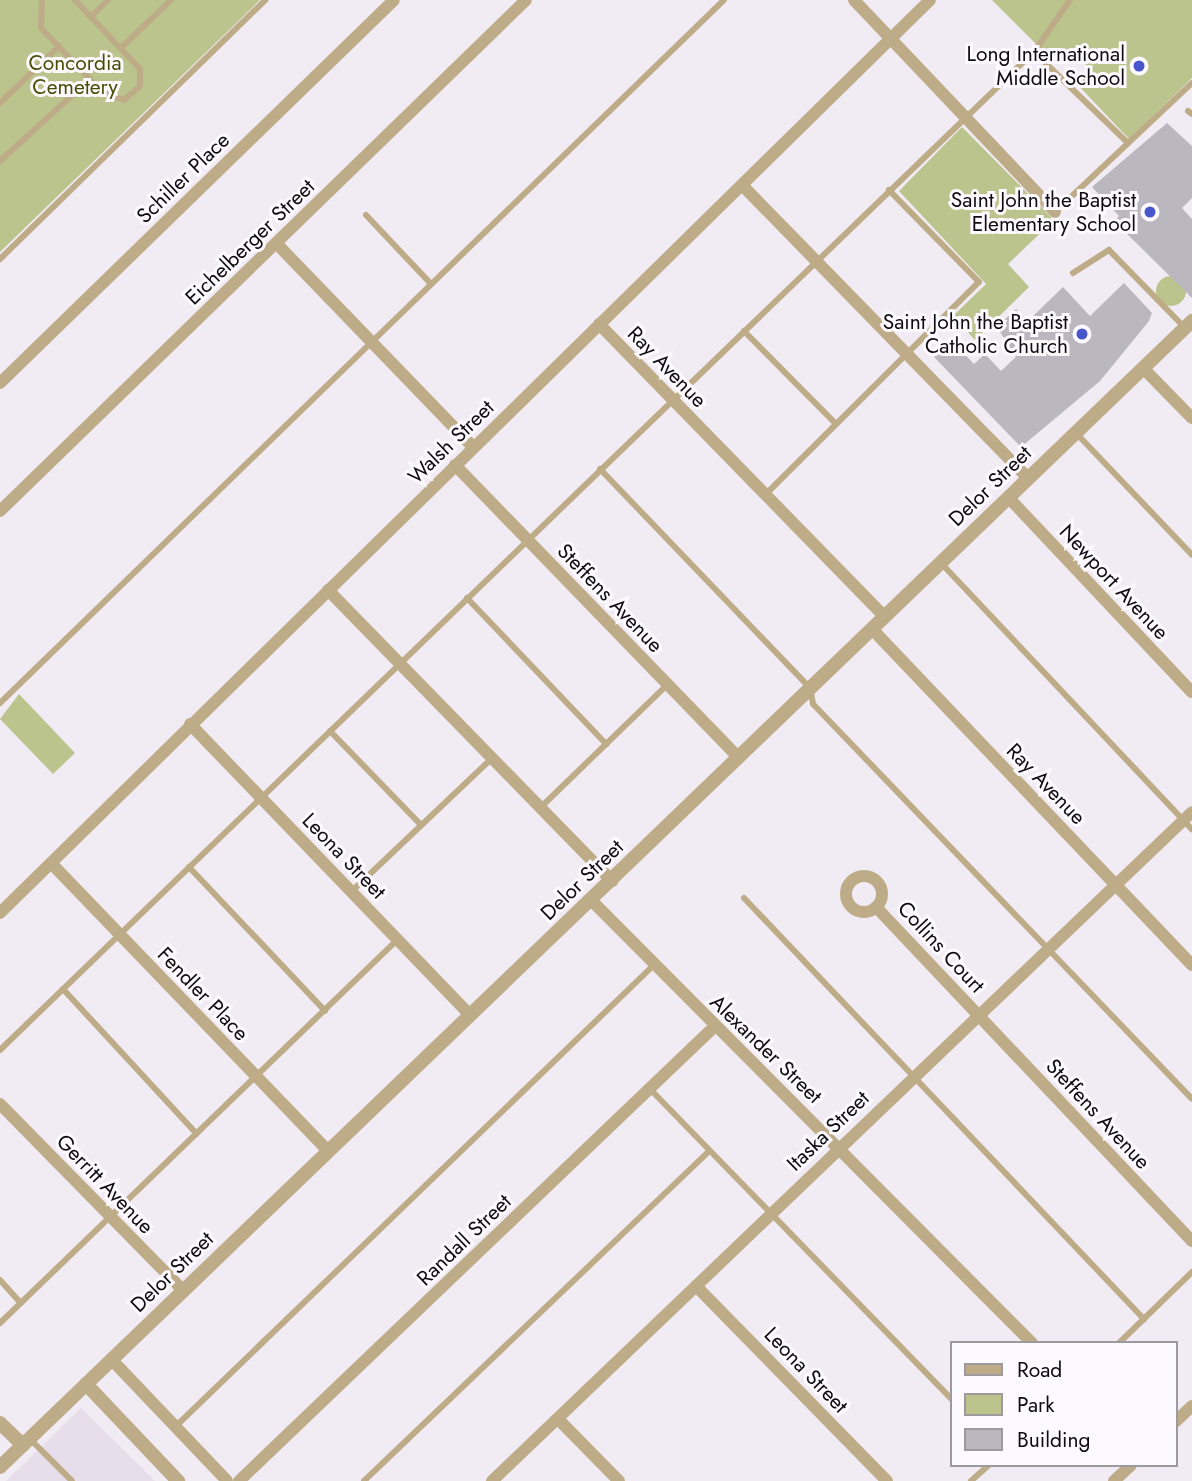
<!DOCTYPE html>
<style>
body{margin:0}
#map{position:relative;width:1192px;height:1481px;overflow:hidden;background:#f1ebf3;font-family:Jost,sans-serif}
div>[style]{position:absolute}
.built>*{inset:0;background:#e7ddeb}
.green>*{inset:0;background:#bbc48d}
.round{border-radius:50%}
.building>*{inset:0;background:#bbb7bf}
.service>*{height:6px;margin:-3px;padding:0 3px;transform-origin:3px;border-radius:3px;background:#beac88}
.minor>*{height:12px;margin:-6px;padding:0 6px;transform-origin:6px;border-radius:6px;background:#beac88}
.minor>.ring{margin:-6px;padding:0;box-sizing:content-box;background:none;border:12px solid #beac88;border-radius:50%}
.tertiary>*{height:14px;margin:-7px;padding:0 7px;transform-origin:7px;border-radius:7px;background:#beac88}
.dots>*{width:19px;height:19px;translate:-50% -50%;box-sizing:border-box;border:4px solid #fdfaff;border-radius:50%}
span{translate:-50% -50%;white-space:nowrap;text-align:center;line-height:1.15;-webkit-text-stroke:6px #fdfaff;paint-order:stroke}
.poi-label{font-size:21px;color:#0d0b0e}
.right{translate:-100% -50%;text-align:right}
.park-label{font-size:21px;color:#464d05}
.street-label{font-size:21px;color:#0d0b0e}
.legend{position:absolute;left:950px;top:1341px;width:228px;height:126px;box-sizing:border-box;background:#fdfaff;border:2px solid #9d9a9f;margin:0;padding:9px 12px;list-style:none;font-size:21px;color:#0d0b0e}
.legend li{display:flex;align-items:center;gap:14px;height:35px}
.legend b{width:35px;border:2px solid #9d9a9f}
</style>
<div id="map">
<div class="built">
<i style="clip-path:polygon(81px 1408px,155px 1481px,6px 1481px)"></i>
</div>
<div class="green">
<i style="clip-path:polygon(0 0,260px 0,0 252px)"></i>
<i style="clip-path:polygon(992px 0,1192px 0,1192px 78px,1129px 139px,1076px 83px,1090px 69px,1070px 49px,1055px 63px)"></i>
<i style="clip-path:polygon(962px 127px,1054px 220px,1008px 264px,1029px 287px,975px 340px,953px 316px,986px 284px,899px 191px)"></i>
<i class="round" style="left:1156px;top:276px;width:30px;height:30px"></i>
<i style="clip-path:polygon(19px 694px,75px 753px,53px 774px,0 719px)"></i>
</div>
<div class="building">
<i style="clip-path:polygon(1167px 123px,1192px 146px,1192px 198px,1182px 208px,1192px 219px,1192px 298px,1114px 221px,1119px 216px,1092px 187px)"></i>
<i style="clip-path:polygon(1124px 283px,1152px 313px,1149px 321px,1100px 381px,1021px 447px,934px 357px,951px 340px,974px 364px,985px 354px,1001px 371px,1016px 357px,997px 327px,1016px 309px,1028px 321px,1063px 287px,1090px 316px)"></i>
</div>
<div class="service">
<i style="left:42px;top:0;width:28px;rotate:92deg"></i>
<i style="left:41px;top:28px;width:88px;rotate:46.4deg"></i>
<i style="left:102px;top:92px;width:23px;rotate:20deg"></i>
<i style="left:124px;top:100px;width:21px;rotate:-41deg"></i>
<i style="left:140px;top:86px;width:17px;rotate:-90deg"></i>
<i style="left:140px;top:69px;width:95px;rotate:-133.3deg"></i>
<i style="left:92px;top:16px;width:23px;rotate:-45deg"></i>
<i style="left:122px;top:47px;width:68px;rotate:-43.8deg"></i>
<i style="left:1034px;top:52px;width:63px;rotate:-55.3deg"></i>
<i style="left:0;top:103px;width:82px;rotate:-44deg"></i>
<i style="left:1188px;top:111px;width:5px;rotate:37deg"></i>
<i style="left:0;top:161px;width:122px;rotate:-42.3deg"></i>
<i style="left:1055px;top:212px;width:188px;rotate:-43.3deg"></i>
<i style="left:366px;top:215px;width:95px;rotate:46.7deg"></i>
<i style="left:0;top:259px;width:371px;rotate:-44.3deg"></i>
<i style="left:1073px;top:273px;width:43px;rotate:-32.6deg"></i>
<i style="left:1109px;top:250px;width:109px;rotate:45.7deg"></i>
<i style="left:744px;top:331px;width:131px;rotate:45.3deg"></i>
<i style="left:1076px;top:433px;width:168px;rotate:46.4deg"></i>
<i style="left:600px;top:469px;width:303px;rotate:46.2deg"></i>
<i style="left:810px;top:688px;width:16px;rotate:79deg"></i>
<i style="left:813px;top:704px;width:547px;rotate:46.18deg"></i>
<i style="left:765px;top:495px;width:302px;rotate:-44.9deg"></i>
<i style="left:979px;top:282px;width:129px;rotate:-134.4deg"></i>
<i style="left:941px;top:563px;width:366px;rotate:46.7deg"></i>
<i style="left:467px;top:598px;width:202px;rotate:46.4deg"></i>
<i style="left:0;top:703px;width:1009px;rotate:-44.16deg"></i>
<i style="left:330px;top:731px;width:131px;rotate:45.9deg"></i>
<i style="left:540px;top:808px;width:177px;rotate:-44.1deg"></i>
<i style="left:189px;top:867px;width:198px;rotate:46.6deg"></i>
<i style="left:352px;top:891px;width:193px;rotate:-43.5deg"></i>
<i style="left:744px;top:898px;width:581px;rotate:46.47deg"></i>
<i style="left:63px;top:989px;width:197px;rotate:47.3deg"></i>
<i style="left:0;top:1050px;width:1437px;rotate:-43.99deg"></i>
<i style="left:1034px;top:52px;width:131px;rotate:44.1deg"></i>
<i style="left:650px;top:1089px;width:434px;rotate:45.8deg"></i>
<i style="left:0;top:1280px;width:31px;rotate:48deg"></i>
<i style="left:0;top:1323px;width:553px;rotate:-43.97deg"></i>
<i style="left:1119px;top:1343px;width:102px;rotate:-44.2deg"></i>
<i style="left:175px;top:1427px;width:667px;rotate:-43.97deg"></i>
<i style="left:30px;top:1439px;width:59px;rotate:45deg"></i>
<i style="left:364px;top:1481px;width:477px;rotate:-43.7deg"></i>
<i style="left:971px;top:1481px;width:24px;rotate:-42deg"></i>
</div>
<div class="minor">
<i style="left:854px;top:0;width:292px;rotate:46.5deg"></i>
<i style="left:742px;top:185px;width:409px;rotate:45.7deg"></i>
<i style="left:276px;top:243px;width:284px;rotate:46deg"></i>
<i style="left:599px;top:324px;width:409px;rotate:45.7deg"></i>
<i style="left:1143px;top:368px;width:70px;rotate:45.6deg"></i>
<i style="left:0;top:383px;width:549px;rotate:-44.19deg"></i>
<i style="left:455px;top:465px;width:407px;rotate:45.9deg"></i>
<i style="left:1008px;top:497px;width:268px;rotate:46.7deg"></i>
<i style="left:0;top:511px;width:733px;rotate:-44.17deg"></i>
<i style="left:328px;top:590px;width:407px;rotate:45.7deg"></i>
<i style="left:872px;top:629px;width:464px;rotate:46.4deg"></i>
<i style="left:190px;top:724px;width:404px;rotate:46.1deg"></i>
<i style="left:51px;top:863px;width:400px;rotate:46.1deg"></i>
<i class="ring" style="left:846px;top:876px;width:24px;height:24px"></i>
<i style="left:592px;top:901px;width:624px;rotate:45.13deg"></i>
<i style="left:876px;top:907px;width:460px;rotate:46.6deg"></i>
<i style="left:0;top:913px;width:1303px;rotate:-44.47deg"></i>
<i style="left:0;top:1104px;width:261px;rotate:45.5deg"></i>
<i style="left:696px;top:1286px;width:273px;rotate:45.6deg"></i>
<i style="left:111px;top:1359px;width:168px;rotate:46.4deg"></i>
<i style="left:558px;top:1419px;width:87px;rotate:45.5deg"></i>
<i style="left:1176px;top:1421px;width:22px;rotate:-43deg"></i>
<i style="left:239px;top:1481px;width:658px;rotate:-43.71deg"></i>
<i style="left:492px;top:1481px;width:968px;rotate:-43.7deg"></i>
<i style="left:1114px;top:1481px;width:23px;rotate:-43deg"></i>
</div>
<div class="tertiary">
<i style="left:86px;top:1384px;width:134px;rotate:46.5deg"></i>
<i style="left:0;top:1423px;width:32px;rotate:44deg"></i>
<i style="left:0;top:1467px;width:1654px;rotate:-43.87deg"></i>
</div>
<div class="dots">
<i style="left:1139px;top:66px;background:#4955ca"></i>
<i style="left:1150px;top:212px;background:#4955ca"></i>
<i style="left:1082px;top:334px;background:#4955ca"></i>
</div>
<div class="poi-label">
<span class="right" style="left:1125px;top:66px">Long International<br>Middle School</span>
<span class="right" style="left:1136px;top:212px">Saint John the Baptist<br>Elementary School</span>
<span class="right" style="left:1068px;top:334px">Saint John the Baptist<br>Catholic Church</span>
</div>
<div class="park-label">
<span style="left:75px;top:75px">Concordia<br>Cemetery</span>
</div>
<div class="street-label">
<span style="left:183px;top:178px;rotate:-44deg">Schiller Place</span>
<span style="left:250px;top:242px;rotate:-44deg">Eichelberger Street</span>
<span style="left:667px;top:367px;rotate:46deg">Ray Avenue</span>
<span style="left:451px;top:442px;rotate:-44deg">Walsh Street</span>
<span style="left:990px;top:486px;rotate:-44deg">Delor Street</span>
<span style="left:1114px;top:582px;rotate:47deg">Newport Avenue</span>
<span style="left:610px;top:598px;rotate:46deg">Steffens Avenue</span>
<span style="left:1046px;top:784px;rotate:46deg">Ray Avenue</span>
<span style="left:344px;top:856px;rotate:46deg">Leona Street</span>
<span style="left:582px;top:880px;rotate:-44deg">Delor Street</span>
<span style="left:941px;top:947px;rotate:47deg">Collins Court</span>
<span style="left:203px;top:994px;rotate:46deg">Fendler Place</span>
<span style="left:766px;top:1049px;rotate:44deg">Alexander Street</span>
<span style="left:1098px;top:1114px;rotate:47deg">Steffens Avenue</span>
<span style="left:828px;top:1131px;rotate:-44deg">Itaska Street</span>
<span style="left:105px;top:1184px;rotate:46deg">Gerritt Avenue</span>
<span style="left:464px;top:1240px;rotate:-44deg">Randall Street</span>
<span style="left:172px;top:1272px;rotate:-44deg">Delor Street</span>
<span style="left:806px;top:1370px;rotate:46deg">Leona Street</span>
</div>
<ul class="legend">
<li><b style="height:9px;background:#beac88"></b>Road</li>
<li><b style="height:19px;background:#bbc48d"></b>Park</li>
<li><b style="height:19px;background:#bbb7bf"></b>Building</li>
</ul>
</div>
